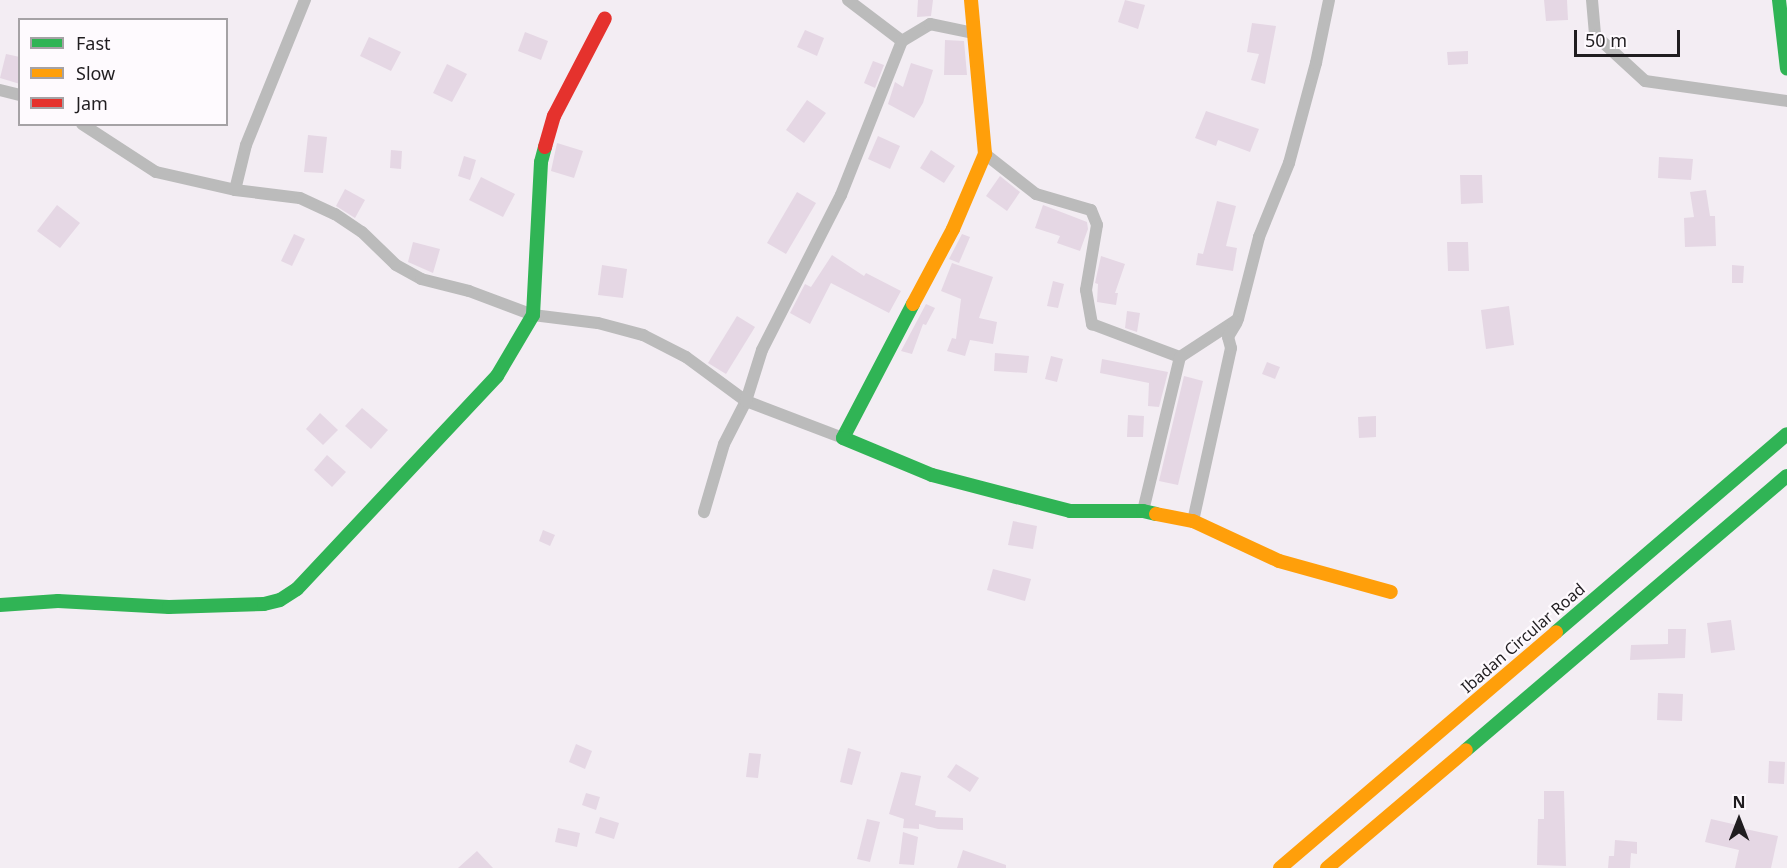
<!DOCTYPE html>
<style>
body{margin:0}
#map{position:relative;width:1787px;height:868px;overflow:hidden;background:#f3edf3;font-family:"Noto Sans",sans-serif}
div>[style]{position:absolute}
.building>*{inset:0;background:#e5d7e4}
.street>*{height:12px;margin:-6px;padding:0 6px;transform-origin:6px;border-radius:6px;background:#bbb}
.fast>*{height:14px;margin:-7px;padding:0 7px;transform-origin:7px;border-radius:7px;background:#30b455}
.slow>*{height:14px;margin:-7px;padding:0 7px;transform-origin:7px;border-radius:7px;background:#ff9f0a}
.jam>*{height:14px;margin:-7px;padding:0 7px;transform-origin:7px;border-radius:7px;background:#e5322d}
span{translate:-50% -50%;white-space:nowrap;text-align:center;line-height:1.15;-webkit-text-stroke:4.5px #fefafe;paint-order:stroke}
.street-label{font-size:16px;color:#201d20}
.legend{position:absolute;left:18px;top:18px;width:210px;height:108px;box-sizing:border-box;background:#fefafe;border:2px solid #a5a2a5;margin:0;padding:8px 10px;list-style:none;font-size:18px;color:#201d20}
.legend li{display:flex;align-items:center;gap:12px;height:30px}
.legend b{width:30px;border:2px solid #a5a2a5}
.north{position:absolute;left:1709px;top:790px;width:60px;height:60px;-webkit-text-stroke:4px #fefafe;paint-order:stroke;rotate:0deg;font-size:16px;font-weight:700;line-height:24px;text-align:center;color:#201d20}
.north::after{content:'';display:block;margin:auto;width:21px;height:27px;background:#201d20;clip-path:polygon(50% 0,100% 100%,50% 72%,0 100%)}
.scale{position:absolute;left:1574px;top:30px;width:106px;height:27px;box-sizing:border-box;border:3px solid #201d20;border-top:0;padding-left:8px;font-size:18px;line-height:21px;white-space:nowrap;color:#201d20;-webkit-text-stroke:4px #fefafe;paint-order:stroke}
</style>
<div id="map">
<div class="building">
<i style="clip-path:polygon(918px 0,933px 0,931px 16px,917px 17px)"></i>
<i style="clip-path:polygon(1125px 0,1145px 5px,1138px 29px,1118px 22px)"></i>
<i style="clip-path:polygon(1544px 0,1567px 0,1568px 20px,1546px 21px)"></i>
<i style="clip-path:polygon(1252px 23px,1276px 26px,1265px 84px,1251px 80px,1259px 54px,1247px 52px)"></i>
<i style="clip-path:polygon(805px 30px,824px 38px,817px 56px,797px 47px)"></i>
<i style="clip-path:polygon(525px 32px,548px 41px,541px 60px,518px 51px)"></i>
<i style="clip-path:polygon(369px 37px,401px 52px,391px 71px,360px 56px)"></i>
<i style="clip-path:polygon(945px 40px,964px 41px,967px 75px,944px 75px)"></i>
<i style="clip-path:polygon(1468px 51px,1468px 64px,1448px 65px,1447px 52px)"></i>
<i style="clip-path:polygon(6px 54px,20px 57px,20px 84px,0 78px)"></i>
<i style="clip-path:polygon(873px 61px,884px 65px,875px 88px,864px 83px)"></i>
<i style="clip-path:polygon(911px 63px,933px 70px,923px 103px,914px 118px,888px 104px,895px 82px,903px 87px)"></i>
<i style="clip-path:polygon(447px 64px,467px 74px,452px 102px,433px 93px)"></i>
<i style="clip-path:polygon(807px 100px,826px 113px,804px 143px,786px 130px)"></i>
<i style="clip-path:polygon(1206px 111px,1259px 129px,1250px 152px,1218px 140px,1216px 146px,1195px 138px)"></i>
<i style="clip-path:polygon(308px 135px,327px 137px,323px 173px,304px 172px)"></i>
<i style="clip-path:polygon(878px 136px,900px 146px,890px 169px,868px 159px)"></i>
<i style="clip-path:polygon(557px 143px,583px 151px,574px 178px,551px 171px)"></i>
<i style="clip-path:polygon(391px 150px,402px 151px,401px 169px,390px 168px)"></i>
<i style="clip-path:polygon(931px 150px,955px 166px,944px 183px,920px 168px)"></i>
<i style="clip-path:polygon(464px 156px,476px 160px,470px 180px,458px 176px)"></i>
<i style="clip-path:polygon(1659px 157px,1693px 159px,1691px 180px,1658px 178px)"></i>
<i style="clip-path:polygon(1460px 175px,1482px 175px,1483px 203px,1461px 204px)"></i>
<i style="clip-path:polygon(1000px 176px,1020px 192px,1007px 211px,986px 196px)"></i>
<i style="clip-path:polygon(481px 177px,515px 194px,503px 217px,469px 200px)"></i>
<i style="clip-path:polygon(345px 189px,365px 200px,355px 218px,336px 206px)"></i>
<i style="clip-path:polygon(1706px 190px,1710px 216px,1715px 216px,1716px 246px,1685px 247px,1684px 218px,1694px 217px,1690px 192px)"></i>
<i style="clip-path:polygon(797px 192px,816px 203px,786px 254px,767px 243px)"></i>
<i style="clip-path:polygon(1217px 201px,1236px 206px,1226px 246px,1237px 248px,1233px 271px,1196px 265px,1198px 253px,1203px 254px)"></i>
<i style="clip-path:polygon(57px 205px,80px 223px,60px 248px,37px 231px)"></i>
<i style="clip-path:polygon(1043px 205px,1087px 222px,1088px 229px,1080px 251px,1057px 243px,1060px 236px,1035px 228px)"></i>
<i style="clip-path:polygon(294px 234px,305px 239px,292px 266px,281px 261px)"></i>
<i style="clip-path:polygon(962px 234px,970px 237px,959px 263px,949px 259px)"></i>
<i style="clip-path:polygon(413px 242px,440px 249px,433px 273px,408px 262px)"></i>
<i style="clip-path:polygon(1447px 242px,1468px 242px,1469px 271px,1448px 271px)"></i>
<i style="clip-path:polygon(832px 255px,864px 276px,866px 273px,901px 291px,889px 313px,831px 283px,810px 324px,790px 313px,805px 284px,811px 287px)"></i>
<i style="clip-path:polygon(1101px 256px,1125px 264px,1115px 293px,1118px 293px,1116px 305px,1097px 302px,1098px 284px,1095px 283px)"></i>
<i style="clip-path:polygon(952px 263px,993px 277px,979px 318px,997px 322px,993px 344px,970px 340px,965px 356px,947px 351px,952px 338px,956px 339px,961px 299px,941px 291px)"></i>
<i style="clip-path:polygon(602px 265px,627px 269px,623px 298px,598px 295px)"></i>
<i style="clip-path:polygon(1732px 265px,1744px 266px,1743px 283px,1732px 283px)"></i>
<i style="clip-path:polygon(1053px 281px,1064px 284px,1058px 308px,1047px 306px)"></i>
<i style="clip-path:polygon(926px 304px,935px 308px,926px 325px,923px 324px,912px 354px,901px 351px)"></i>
<i style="clip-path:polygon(1509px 306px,1514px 345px,1486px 349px,1481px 310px)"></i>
<i style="clip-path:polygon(1127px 311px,1140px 313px,1137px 332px,1125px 328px)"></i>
<i style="clip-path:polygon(737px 316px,755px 327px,726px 374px,708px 363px)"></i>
<i style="clip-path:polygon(995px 353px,1029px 356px,1027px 373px,994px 371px)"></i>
<i style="clip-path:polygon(1051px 356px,1063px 359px,1057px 382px,1045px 379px)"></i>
<i style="clip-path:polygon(1102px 359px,1168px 372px,1159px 407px,1148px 406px,1149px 383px,1100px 373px)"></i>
<i style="clip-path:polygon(1267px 362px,1280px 367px,1275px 379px,1262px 374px)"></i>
<i style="clip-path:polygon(1184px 376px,1203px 381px,1178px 485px,1159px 481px)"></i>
<i style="clip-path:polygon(362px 408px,388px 430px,371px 449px,345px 426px)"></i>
<i style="clip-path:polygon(320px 413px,338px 430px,323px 445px,306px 429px)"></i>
<i style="clip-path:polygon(1128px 415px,1144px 416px,1143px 437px,1127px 437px)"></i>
<i style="clip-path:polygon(1376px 416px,1376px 437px,1359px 438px,1358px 417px)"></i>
<i style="clip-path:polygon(327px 455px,346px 472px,332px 487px,314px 470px)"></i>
<i style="clip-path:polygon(1013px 521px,1037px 526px,1033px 549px,1008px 545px)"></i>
<i style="clip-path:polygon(543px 530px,555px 535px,550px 546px,539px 541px)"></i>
<i style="clip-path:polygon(993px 569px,1031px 579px,1025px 601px,987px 590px)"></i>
<i style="clip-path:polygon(1731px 620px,1735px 650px,1711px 653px,1707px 623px)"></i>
<i style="clip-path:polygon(1668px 629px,1686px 629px,1685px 658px,1630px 660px,1631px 645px,1668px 644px)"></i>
<i style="clip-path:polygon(1658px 693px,1683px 694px,1682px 721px,1657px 720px)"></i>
<i style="clip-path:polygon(576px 744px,592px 751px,585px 769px,569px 762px)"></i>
<i style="clip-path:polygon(848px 748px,861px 752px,852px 785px,840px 782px)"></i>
<i style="clip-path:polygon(749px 753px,761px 754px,758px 778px,746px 777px)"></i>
<i style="clip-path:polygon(1769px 761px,1785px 762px,1784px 784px,1768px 783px)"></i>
<i style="clip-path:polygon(956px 764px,979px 778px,970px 792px,947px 777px)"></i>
<i style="clip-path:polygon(901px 772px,921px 776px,915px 805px,936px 811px,935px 817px,963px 818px,963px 830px,938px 829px,919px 824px,919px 829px,903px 828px,904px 819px,889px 814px)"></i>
<i style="clip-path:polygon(1544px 791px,1564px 791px,1566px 866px,1537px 865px,1538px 819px,1544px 819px)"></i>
<i style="clip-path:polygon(586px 793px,600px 797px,596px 810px,582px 805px)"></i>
<i style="clip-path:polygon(600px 817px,619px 823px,614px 839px,595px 833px)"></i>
<i style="clip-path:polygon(867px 819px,880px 822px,870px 862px,857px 859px)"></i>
<i style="clip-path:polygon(1711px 819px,1737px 825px,1736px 827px,1778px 836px,1771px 868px,1735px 868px,1739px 850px,1705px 842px)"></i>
<i style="clip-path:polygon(558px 828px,580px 833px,577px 847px,555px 842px)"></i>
<i style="clip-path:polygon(903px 832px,918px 837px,914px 865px,899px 864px)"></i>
<i style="clip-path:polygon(1615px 840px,1637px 842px,1637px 854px,1631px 853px,1630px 868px,1608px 868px,1609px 856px,1614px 856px)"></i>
<i style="clip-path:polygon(963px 850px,1006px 865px,1006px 868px,957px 868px)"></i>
<i style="clip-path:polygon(477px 851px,493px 868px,458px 868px)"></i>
</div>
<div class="street">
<i style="left:848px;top:0;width:68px;rotate:37.2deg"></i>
<i style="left:1592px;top:0;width:35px;rotate:85deg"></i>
<i style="left:1595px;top:35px;width:68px;rotate:42.6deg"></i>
<i style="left:1645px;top:81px;width:143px;rotate:8deg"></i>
<i style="left:0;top:90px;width:21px;rotate:14deg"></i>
<i style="left:82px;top:124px;width:88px;rotate:33deg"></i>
<i style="left:156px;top:172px;width:81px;rotate:12.8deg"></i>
<i style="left:235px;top:190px;width:65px;rotate:7deg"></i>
<i style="left:300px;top:198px;width:38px;rotate:25deg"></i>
<i style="left:335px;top:214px;width:32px;rotate:34deg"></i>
<i style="left:362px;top:232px;width:47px;rotate:44.1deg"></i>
<i style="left:396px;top:265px;width:29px;rotate:29deg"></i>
<i style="left:421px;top:279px;width:49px;rotate:14deg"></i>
<i style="left:469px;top:291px;width:68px;rotate:20.6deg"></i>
<i style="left:533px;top:315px;width:65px;rotate:7deg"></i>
<i style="left:598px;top:323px;width:47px;rotate:14.9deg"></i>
<i style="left:643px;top:335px;width:48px;rotate:27.1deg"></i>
<i style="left:686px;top:357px;width:74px;rotate:36.3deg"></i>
<i style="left:746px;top:401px;width:48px;rotate:117.1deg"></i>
<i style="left:724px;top:444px;width:71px;rotate:106.4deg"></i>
<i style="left:985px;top:154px;width:65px;rotate:38.1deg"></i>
<i style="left:1036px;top:194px;width:57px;rotate:16.2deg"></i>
<i style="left:1091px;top:210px;width:16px;rotate:68deg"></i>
<i style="left:1097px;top:225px;width:66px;rotate:99.6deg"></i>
<i style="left:1086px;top:290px;width:35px;rotate:80deg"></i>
<i style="left:1092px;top:324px;width:94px;rotate:20.6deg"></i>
<i style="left:235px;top:190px;width:46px;rotate:-76.3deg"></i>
<i style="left:246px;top:145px;width:157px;rotate:-67.9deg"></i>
<i style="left:843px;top:438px;width:104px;rotate:-159.1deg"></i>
<i style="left:746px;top:401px;width:53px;rotate:-72.6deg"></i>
<i style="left:762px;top:350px;width:174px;rotate:-63deg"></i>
<i style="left:841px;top:195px;width:166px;rotate:-68.4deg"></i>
<i style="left:902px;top:41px;width:33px;rotate:-31deg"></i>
<i style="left:930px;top:24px;width:45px;rotate:11.6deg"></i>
<i style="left:1143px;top:511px;width:158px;rotate:-76.5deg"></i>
<i style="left:1180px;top:357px;width:69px;rotate:-33.2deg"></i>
<i style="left:1238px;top:319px;width:85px;rotate:-75.6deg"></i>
<i style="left:1259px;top:237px;width:80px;rotate:-67.9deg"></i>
<i style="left:1289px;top:163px;width:104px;rotate:-74.9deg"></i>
<i style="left:1316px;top:63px;width:64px;rotate:-78.3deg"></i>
<i style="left:1193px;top:521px;width:177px;rotate:-77.6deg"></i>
<i style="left:1231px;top:348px;width:11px;rotate:-105deg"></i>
<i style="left:1228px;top:337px;width:17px;rotate:-59deg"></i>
</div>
<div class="fast">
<i style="left:1779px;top:0;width:69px;rotate:83.4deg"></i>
<i style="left:913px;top:304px;width:151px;rotate:117.6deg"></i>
<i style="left:843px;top:438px;width:96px;rotate:22.6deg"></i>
<i style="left:932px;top:475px;width:143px;rotate:14.6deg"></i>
<i style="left:1070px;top:511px;width:73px"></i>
<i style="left:1143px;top:511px;width:13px;rotate:13deg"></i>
<i style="left:0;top:605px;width:58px;rotate:-3.9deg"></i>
<i style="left:58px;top:601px;width:111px;rotate:3.1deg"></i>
<i style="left:169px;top:607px;width:95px;rotate:-1.8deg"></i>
<i style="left:264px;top:604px;width:16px;rotate:-14deg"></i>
<i style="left:280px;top:600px;width:20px;rotate:-33deg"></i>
<i style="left:297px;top:589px;width:292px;rotate:-46.8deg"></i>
<i style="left:497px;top:376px;width:71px;rotate:-59.5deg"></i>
<i style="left:533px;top:315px;width:153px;rotate:-87deg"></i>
<i style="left:541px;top:162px;width:16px;rotate:-75deg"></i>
<i style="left:1556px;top:632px;width:304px;rotate:-40.6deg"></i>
<i style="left:1466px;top:750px;width:422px;rotate:-40.5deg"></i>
</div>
<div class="slow">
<i style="left:913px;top:304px;width:85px;rotate:-61.9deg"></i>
<i style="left:953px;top:229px;width:82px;rotate:-66.9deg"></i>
<i style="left:985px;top:154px;width:155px;rotate:-95.2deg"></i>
<i style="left:1156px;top:514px;width:38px;rotate:11deg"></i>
<i style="left:1193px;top:521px;width:95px;rotate:24.9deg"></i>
<i style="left:1279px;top:561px;width:116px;rotate:15.5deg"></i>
<i style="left:1280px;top:868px;width:363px;rotate:-40.5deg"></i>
<i style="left:1327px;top:868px;width:182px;rotate:-40.3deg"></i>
</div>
<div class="jam">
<i style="left:545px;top:147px;width:32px;rotate:-74deg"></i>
<i style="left:554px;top:116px;width:110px;rotate:-62.5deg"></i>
</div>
<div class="street-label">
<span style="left:1523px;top:638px;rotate:-41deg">Ibadan Circular Road</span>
</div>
<ul class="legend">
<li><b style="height:8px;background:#30b455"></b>Fast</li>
<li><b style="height:8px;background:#ff9f0a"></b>Slow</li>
<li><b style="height:8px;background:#e5322d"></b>Jam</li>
</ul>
<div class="north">N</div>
<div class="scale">50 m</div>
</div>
